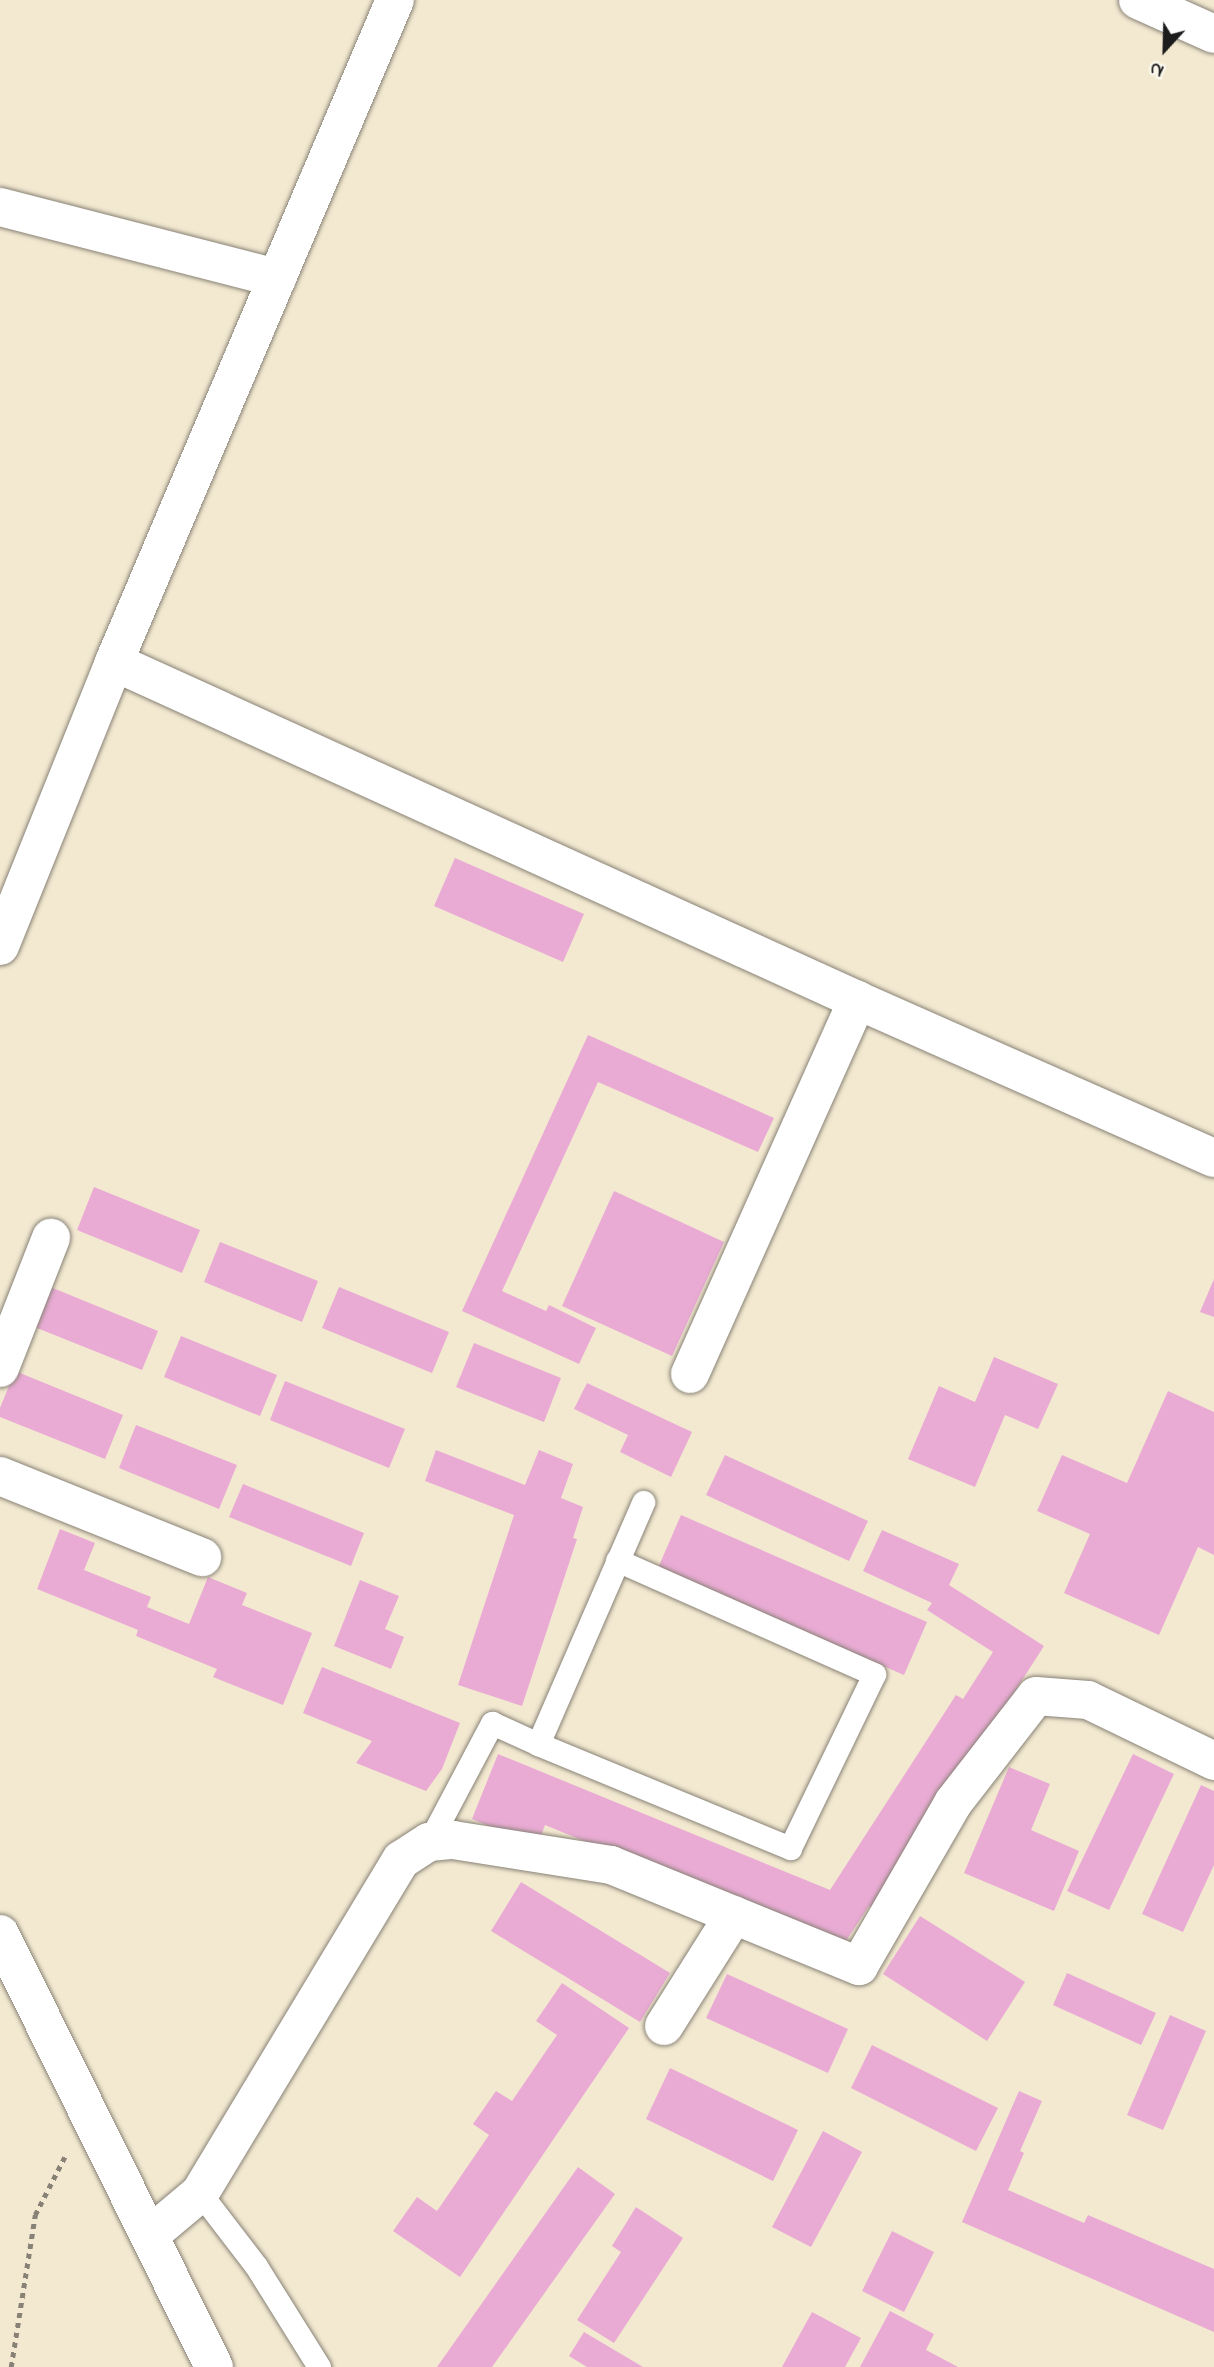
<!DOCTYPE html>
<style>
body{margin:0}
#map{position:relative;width:1214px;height:2367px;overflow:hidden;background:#f3e9d1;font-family:"Indie Flower",sans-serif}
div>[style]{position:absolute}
.building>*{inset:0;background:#e9abd4}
.path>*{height:4.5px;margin-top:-2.25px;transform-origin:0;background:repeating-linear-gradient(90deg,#888276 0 5px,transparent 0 10px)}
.roads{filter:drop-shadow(0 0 2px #888276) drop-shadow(0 0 2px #888276)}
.service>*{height:23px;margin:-11.5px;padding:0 11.5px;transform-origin:11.5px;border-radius:11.5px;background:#fff}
.minor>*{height:38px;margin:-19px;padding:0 19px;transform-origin:19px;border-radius:19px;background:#fff}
.tertiary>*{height:38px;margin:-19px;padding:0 19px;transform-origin:19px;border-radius:19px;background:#fff}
span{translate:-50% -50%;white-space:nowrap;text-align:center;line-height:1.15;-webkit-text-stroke:5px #fbf7ec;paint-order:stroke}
.north{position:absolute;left:1130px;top:14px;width:70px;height:70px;-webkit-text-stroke:5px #fbf7ec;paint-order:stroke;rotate:202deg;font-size:19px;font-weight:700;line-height:28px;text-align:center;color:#1c1c1c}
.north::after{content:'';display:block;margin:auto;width:24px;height:32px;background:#1c1c1c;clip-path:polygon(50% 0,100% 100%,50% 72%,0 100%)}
</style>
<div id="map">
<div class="building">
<i style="clip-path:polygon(455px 858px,584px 914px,563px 962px,434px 906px)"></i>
<i style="clip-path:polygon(588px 1035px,774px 1118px,758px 1152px,598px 1082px,502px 1291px,546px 1311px,549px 1305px,596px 1328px,579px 1364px,462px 1311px)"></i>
<i style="clip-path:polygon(94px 1187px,200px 1230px,182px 1273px,77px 1230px)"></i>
<i style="clip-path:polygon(614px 1191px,724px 1242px,672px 1356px,562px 1306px)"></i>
<i style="clip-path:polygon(220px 1242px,318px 1281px,302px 1322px,204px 1282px)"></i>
<i style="clip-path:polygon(1214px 1279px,1214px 1317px,1200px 1312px)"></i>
<i style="clip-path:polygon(48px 1286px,158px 1331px,142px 1370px,32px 1326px)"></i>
<i style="clip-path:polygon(339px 1287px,449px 1332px,432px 1373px,322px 1328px)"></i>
<i style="clip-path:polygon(181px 1336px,277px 1375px,260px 1416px,164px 1377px)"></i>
<i style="clip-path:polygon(474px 1343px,561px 1378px,544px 1422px,456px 1387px)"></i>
<i style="clip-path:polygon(994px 1357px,1058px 1384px,1038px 1429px,1005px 1415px,975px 1487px,908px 1459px,939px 1386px,975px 1402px)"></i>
<i style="clip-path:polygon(15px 1371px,123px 1415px,105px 1459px,0 1417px,0 1408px)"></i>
<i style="clip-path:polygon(285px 1381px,405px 1429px,389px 1468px,270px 1420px)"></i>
<i style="clip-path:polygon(587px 1383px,692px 1432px,671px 1477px,620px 1452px,628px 1435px,574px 1409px)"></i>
<i style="clip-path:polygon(1168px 1391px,1214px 1412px,1214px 1555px,1198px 1547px,1159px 1635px,1064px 1593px,1090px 1534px,1037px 1511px,1062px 1455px,1127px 1483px)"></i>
<i style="clip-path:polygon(136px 1425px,237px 1465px,219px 1509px,119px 1468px)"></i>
<i style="clip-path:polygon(436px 1450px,525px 1485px,539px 1450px,573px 1464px,561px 1498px,583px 1507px,573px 1538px,577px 1539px,522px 1706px,458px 1685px,514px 1515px,425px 1481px)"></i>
<i style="clip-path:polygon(725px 1455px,868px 1521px,849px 1561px,706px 1495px)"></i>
<i style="clip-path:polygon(243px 1484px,364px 1533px,351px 1566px,229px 1517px)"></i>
<i style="clip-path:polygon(681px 1515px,927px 1622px,904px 1675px,658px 1568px)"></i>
<i style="clip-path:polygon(60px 1529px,95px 1543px,84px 1570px,151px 1597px,147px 1607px,189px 1624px,208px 1577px,247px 1593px,242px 1605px,312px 1633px,283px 1705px,213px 1677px,217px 1669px,136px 1636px,138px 1630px,37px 1589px)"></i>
<i style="clip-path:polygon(882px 1530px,959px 1564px,949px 1585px,1044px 1646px,874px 1910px,869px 1906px,842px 1947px,545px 1825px,537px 1846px,472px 1819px,498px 1754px,830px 1890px,956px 1695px,963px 1699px,993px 1652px,927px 1610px,932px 1603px,863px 1571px)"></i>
<i style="clip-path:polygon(360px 1580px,399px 1596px,385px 1629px,404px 1637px,391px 1669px,334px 1646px)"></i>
<i style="clip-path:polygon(322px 1667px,460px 1723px,442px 1769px,426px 1791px,356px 1763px,372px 1741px,303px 1713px)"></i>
<i style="clip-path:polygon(1133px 1754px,1174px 1774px,1109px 1910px,1067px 1891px)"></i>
<i style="clip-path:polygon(1009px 1767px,1050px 1784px,1031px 1830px,1079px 1851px,1054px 1911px,964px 1873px)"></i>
<i style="clip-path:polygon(1201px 1785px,1214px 1791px,1214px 1865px,1183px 1932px,1142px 1914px)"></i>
<i style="clip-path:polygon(521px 1882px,670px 1973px,640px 2022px,491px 1931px)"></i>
<i style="clip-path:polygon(920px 1916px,1025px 1982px,987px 2041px,883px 1974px)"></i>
<i style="clip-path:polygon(1067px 1973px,1156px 2013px,1141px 2045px,1053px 2005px)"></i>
<i style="clip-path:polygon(727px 1974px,848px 2029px,828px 2073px,706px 2018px)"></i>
<i style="clip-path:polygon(562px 1983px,629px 2028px,460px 2277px,393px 2231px,417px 2197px,437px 2211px,489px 2135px,473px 2124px,496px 2091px,512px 2101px,557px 2035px,536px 2021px)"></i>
<i style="clip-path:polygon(1170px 2015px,1206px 2031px,1163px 2130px,1127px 2115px)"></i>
<i style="clip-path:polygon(872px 2045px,998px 2108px,976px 2151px,851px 2088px)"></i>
<i style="clip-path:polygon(670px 2068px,798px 2130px,773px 2181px,646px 2119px)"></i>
<i style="clip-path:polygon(1019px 2091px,1042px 2101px,1020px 2151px,1024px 2153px,1008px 2190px,1084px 2223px,1088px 2215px,1214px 2269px,1214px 2332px,962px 2222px)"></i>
<i style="clip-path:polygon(823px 2131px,862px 2152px,811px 2247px,772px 2227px)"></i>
<i style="clip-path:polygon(578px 2167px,615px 2194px,492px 2367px,437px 2367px)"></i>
<i style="clip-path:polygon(636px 2207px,683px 2238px,614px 2343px,577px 2320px,621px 2252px,612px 2246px)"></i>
<i style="clip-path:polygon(892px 2231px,934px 2252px,904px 2312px,862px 2291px)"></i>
<i style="clip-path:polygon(890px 2311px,934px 2334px,926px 2350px,958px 2367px,860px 2367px)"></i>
<i style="clip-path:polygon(812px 2312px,861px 2338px,845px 2367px,782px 2367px)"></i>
<i style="clip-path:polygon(584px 2332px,643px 2367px,587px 2367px,569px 2356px)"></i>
</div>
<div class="path">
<i style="left:11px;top:2367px;width:154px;rotate:-81deg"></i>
<i style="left:35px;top:2215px;width:66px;rotate:-63deg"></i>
</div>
<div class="roads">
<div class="service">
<i style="left:538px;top:1744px;width:273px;rotate:22.4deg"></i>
<i style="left:790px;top:1848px;width:193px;rotate:-64.2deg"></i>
<i style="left:874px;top:1674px;width:281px;rotate:-156.1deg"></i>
<i style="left:429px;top:1842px;width:135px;rotate:-62.1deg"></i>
<i style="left:492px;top:1723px;width:51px;rotate:24.5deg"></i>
<i style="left:538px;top:1744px;width:264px;rotate:-66.5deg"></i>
<i style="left:200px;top:2193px;width:92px;rotate:52.5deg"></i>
<i style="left:256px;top:2266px;width:119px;rotate:58deg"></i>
</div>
<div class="minor">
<i style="left:0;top:207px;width:286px;rotate:14.4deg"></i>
<i style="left:114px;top:662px;width:816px;rotate:24.46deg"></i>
<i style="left:857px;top:1000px;width:390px;rotate:23.9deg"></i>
<i style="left:0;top:1368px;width:140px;rotate:-68.6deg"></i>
<i style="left:690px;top:1374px;width:410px;rotate:-65.9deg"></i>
<i style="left:0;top:1476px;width:218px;rotate:21.9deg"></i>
<i style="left:664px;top:2026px;width:131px;rotate:-57.8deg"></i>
<i style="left:150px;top:2235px;width:65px;rotate:-40deg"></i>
<i style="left:200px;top:2193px;width:389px;rotate:-58.9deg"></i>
<i style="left:401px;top:1860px;width:33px;rotate:-33deg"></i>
<i style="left:429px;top:1842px;width:24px;rotate:-5deg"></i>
<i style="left:453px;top:1840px;width:160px;rotate:9deg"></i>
<i style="left:611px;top:1865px;width:268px;rotate:22.2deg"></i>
<i style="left:859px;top:1966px;width:188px;rotate:-60deg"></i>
<i style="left:953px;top:1803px;width:135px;rotate:-52.2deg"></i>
<i style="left:1036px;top:1696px;width:52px;rotate:4.4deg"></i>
<i style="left:1088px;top:1700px;width:140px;rotate:25.8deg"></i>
</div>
<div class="tertiary">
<i style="left:1138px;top:0;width:83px;rotate:24.1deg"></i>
<i style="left:0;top:946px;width:306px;rotate:-68.1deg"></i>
<i style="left:114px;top:662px;width:719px;rotate:-67deg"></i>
<i style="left:0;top:1934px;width:483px;rotate:63.7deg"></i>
</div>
</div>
<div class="north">N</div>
</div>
